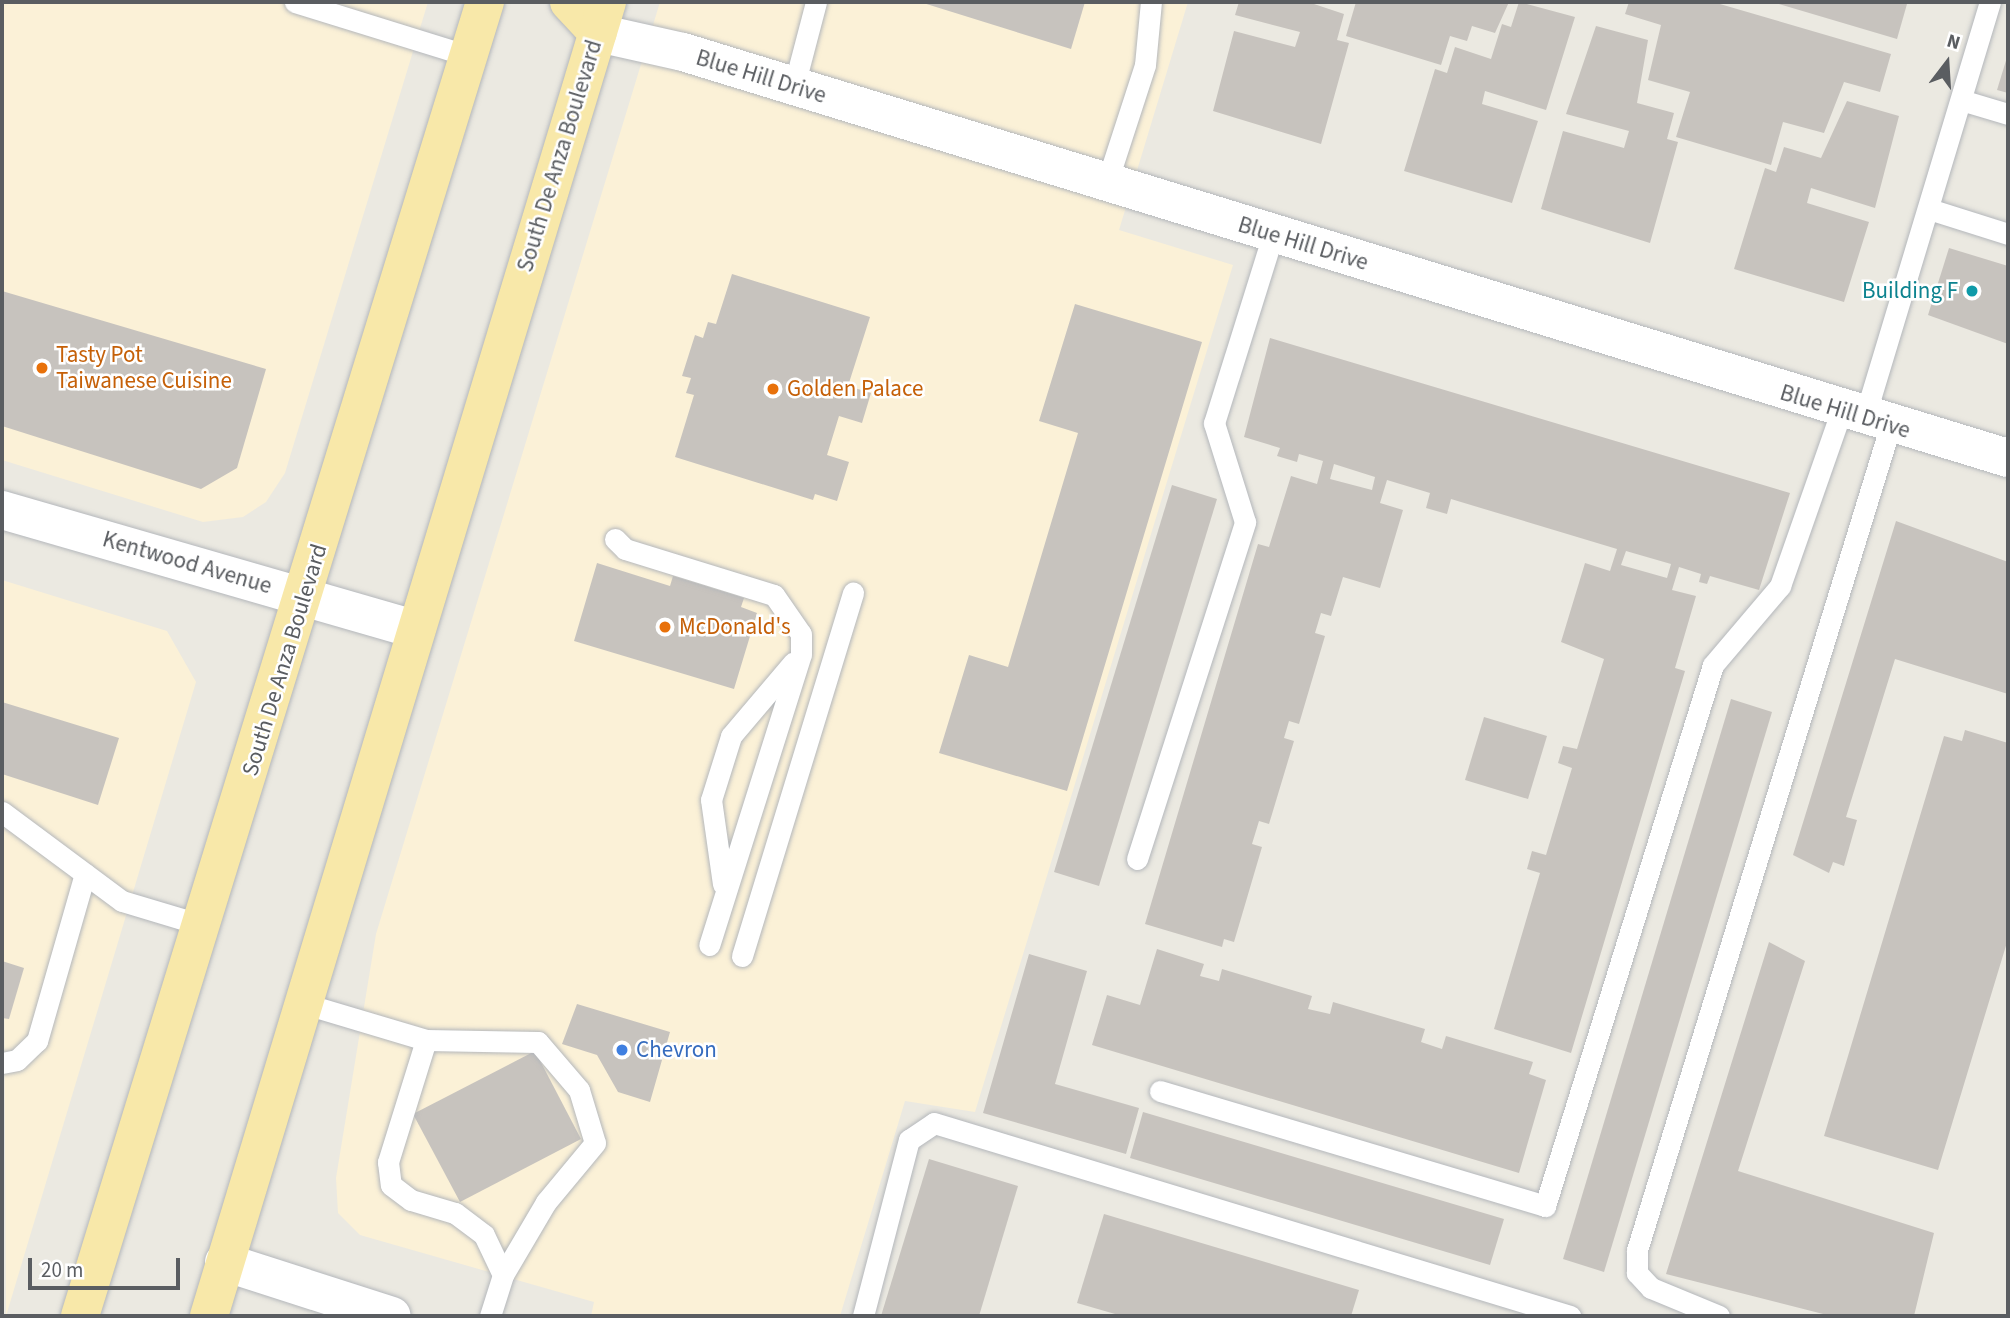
<!DOCTYPE html>
<style>
body{margin:0}
#map{position:relative;width:2010px;height:1318px;overflow:hidden;background:#ebe9e1;font-family:"Source Sans 3",sans-serif}
div>[style]{position:absolute}
.commercial>*{inset:0;background:#fbf1d7}
.building>*{inset:0;background:#c7c3be}
.roads{filter:drop-shadow(0 0 2px #b4b7bb) drop-shadow(0 0 2px #b4b7bb)}
.lane>*{height:21px;margin:-10.5px;padding:0 10.5px;transform-origin:10.5px;border-radius:10.5px;background:#fff}
.street>*{height:38px;margin:-19px;padding:0 19px;transform-origin:19px;border-radius:19px;background:#fff}
.primary>*{height:38px;margin:-19px;padding:0 19px;transform-origin:19px;border-radius:19px;background:#f8e8a9}
.dots>*{width:19px;height:19px;translate:-50% -50%;box-sizing:border-box;border:4px solid #fff;border-radius:50%}
span{translate:-50% -50%;white-space:nowrap;text-align:center;line-height:1.15;-webkit-text-stroke:5px #fff;paint-order:stroke}
.street-label{font-size:23px;color:#5a5d61}
.culture-label{font-size:23px;color:#0d838f}
.right{translate:-100% -50%;text-align:right}
.food-label{font-size:23px;color:#c56008}
.left{translate:0 -50%;text-align:left}
.shop-label{font-size:23px;color:#366cbe}
.frame{position:absolute;inset:0;border:4px solid #5a5d61;pointer-events:none}
.north{position:absolute;left:1912px;top:28px;width:70px;height:70px;-webkit-text-stroke:5px #fff;paint-order:stroke;rotate:17deg;font-size:19px;font-weight:700;line-height:28px;text-align:center;color:#5a5d61}
.north::after{content:'';display:block;margin:auto;width:24px;height:32px;background:#5a5d61;clip-path:polygon(50% 0,100% 100%,50% 72%,0 100%)}
.scale{position:absolute;left:28px;top:1258px;width:152px;height:32px;box-sizing:border-box;border:4px solid #5a5d61;border-top:0;padding-left:9px;font-size:21px;line-height:24px;white-space:nowrap;color:#5a5d61;-webkit-text-stroke:5px #fff;paint-order:stroke}
</style>
<div id="map">
<div class="commercial">
<i style="clip-path:polygon(2px 2px,428px 2px,285px 473px,266px 502px,243px 517px,203px 522px,2px 460px)"></i>
<i style="clip-path:polygon(660px 2px,1188px 2px,1119px 230px,1233px 265px,975px 1112px,905px 1101px,840px 1316px,591px 1316px,594px 1302px,360px 1235px,338px 1213px,336px 1178px,376px 934px)"></i>
<i style="clip-path:polygon(2px 580px,167px 631px,196px 682px,6px 1316px)"></i>
</div>
<div class="building">
<i style="clip-path:polygon(920px 2px,1085px 2px,1071px 49px)"></i>
<i style="clip-path:polygon(1239px 2px,1308px 2px,1344px 14px,1337px 40px,1349px 43px,1321px 144px,1213px 111px,1234px 31px,1295px 47px,1300px 32px,1235px 15px)"></i>
<i style="clip-path:polygon(1356px 2px,1509px 2px,1495px 33px,1472px 26px,1467px 41px,1450px 36px,1441px 65px,1346px 36px)"></i>
<i style="clip-path:polygon(1519px 2px,1575px 17px,1546px 110px,1485px 91px,1482px 104px,1538px 121px,1512px 203px,1404px 171px,1435px 69px,1447px 73px,1455px 47px,1491px 59px,1502px 24px,1511px 27px)"></i>
<i style="clip-path:polygon(1629px 2px,1713px 2px,1891px 54px,1880px 92px,1844px 82px,1824px 133px,1783px 122px,1771px 165px,1676px 137px,1690px 92px,1648px 80px,1661px 25px,1625px 14px)"></i>
<i style="clip-path:polygon(1772px 2px,1901px 2px,1907px 4px,1897px 39px)"></i>
<i style="clip-path:polygon(1596px 26px,1648px 40px,1637px 103px,1674px 113px,1667px 139px,1678px 142px,1650px 243px,1541px 209px,1563px 131px,1624px 148px,1629px 131px,1566px 114px)"></i>
<i style="clip-path:polygon(2008px 54px,2008px 93px,1997px 90px)"></i>
<i style="clip-path:polygon(1847px 101px,1899px 116px,1875px 208px,1811px 188px,1807px 203px,1869px 222px,1844px 302px,1734px 269px,1765px 168px,1776px 172px,1784px 147px,1821px 158px)"></i>
<i style="clip-path:polygon(1949px 248px,2008px 266px,2008px 344px,1928px 315px)"></i>
<i style="clip-path:polygon(732px 274px,870px 317px,848px 386px,871px 393px,862px 423px,839px 416px,827px 455px,849px 462px,837px 501px,815px 494px,813px 500px,675px 457px,694px 395px,686px 393px,691px 378px,682px 376px,695px 335px,703px 338px,708px 322px,716px 324px)"></i>
<i style="clip-path:polygon(2px 291px,266px 369px,237px 468px,201px 489px,2px 426px)"></i>
<i style="clip-path:polygon(1075px 304px,1202px 342px,1067px 791px,939px 753px,969px 655px,1008px 667px,1078px 433px,1039px 421px)"></i>
<i style="clip-path:polygon(evenodd,1270px 338px,1790px 493px,1759px 590px,1710px 576px,1707px 584px,1699px 582px,1701px 574px,1679px 567px,1672px 590px,1696px 596px,1675px 668px,1685px 671px,1571px 1053px,1494px 1029px,1540px 873px,1527px 869px,1532px 851px,1546px 855px,1572px 768px,1558px 763px,1563px 746px,1577px 749px,1604px 659px,1561px 642px,1585px 563px,1610px 571px,1617px 549px,1451px 499px,1447px 514px,1426px 508px,1430px 493px,1387px 480px,1380px 503px,1403px 510px,1380px 588px,1343px 577px,1331px 616px,1321px 613px,1315px 633px,1325px 636px,1299px 724px,1289px 721px,1284px 738px,1294px 741px,1269px 824px,1259px 821px,1252px 844px,1262px 847px,1234px 942px,1224px 939px,1222px 947px,1145px 924px,1258px 544px,1269px 547px,1291px 476px,1317px 484px,1323px 461px,1299px 454px,1297px 462px,1277px 456px,1280px 448px,1244px 437px,1270px 338px,1334px 464px,1375px 477px,1372px 490px,1330px 479px,1334px 464px,1270px 338px,1626px 551px,1671px 564px,1667px 578px,1621px 565px,1626px 551px)"></i>
<i style="clip-path:polygon(1172px 485px,1217px 499px,1099px 886px,1054px 872px)"></i>
<i style="clip-path:polygon(1896px 521px,2008px 562px,2008px 694px,1895px 659px,1846px 817px,1857px 820px,1844px 866px,1833px 862px,1829px 873px,1793px 855px)"></i>
<i style="clip-path:polygon(597px 563px,670px 586px,673px 576px,744px 598px,741px 607px,757px 613px,734px 689px,574px 641px)"></i>
<i style="clip-path:polygon(1731px 699px,1772px 712px,1604px 1272px,1563px 1259px)"></i>
<i style="clip-path:polygon(2px 702px,119px 738px,98px 805px,2px 774px)"></i>
<i style="clip-path:polygon(1484px 717px,1547px 736px,1528px 799px,1465px 780px)"></i>
<i style="clip-path:polygon(1965px 730px,2008px 743px,2008px 939px,1938px 1170px,1824px 1136px,1944px 736px,1962px 741px)"></i>
<i style="clip-path:polygon(1769px 942px,1805px 961px,1738px 1171px,1934px 1233px,1914px 1316px,1831px 1316px,1666px 1274px)"></i>
<i style="clip-path:polygon(1157px 949px,1204px 964px,1200px 976px,1219px 981px,1222px 969px,1312px 996px,1308px 1009px,1330px 1014px,1333px 1002px,1425px 1029px,1421px 1042px,1442px 1049px,1446px 1036px,1533px 1062px,1529px 1074px,1546px 1080px,1519px 1173px,1092px 1045px,1107px 995px,1140px 1005px)"></i>
<i style="clip-path:polygon(1029px 954px,1087px 971px,1055px 1084px,1139px 1108px,1126px 1154px,983px 1113px)"></i>
<i style="clip-path:polygon(2px 961px,24px 968px,9px 1019px,2px 1018px)"></i>
<i style="clip-path:polygon(577px 1004px,670px 1032px,650px 1102px,618px 1092px,597px 1055px,562px 1044px)"></i>
<i style="clip-path:polygon(535px 1051px,581px 1139px,460px 1202px,413px 1114px)"></i>
<i style="clip-path:polygon(1143px 1112px,1504px 1219px,1490px 1265px,1130px 1158px)"></i>
<i style="clip-path:polygon(929px 1159px,1018px 1186px,979px 1316px,881px 1316px)"></i>
<i style="clip-path:polygon(1104px 1214px,1359px 1290px,1351px 1316px,1122px 1316px,1077px 1303px)"></i>
</div>
<div class="roads">
<div class="lane">
<i style="left:295px;top:2px;width:182px;rotate:17.2deg"></i>
<i style="left:794px;top:86px;width:87px;rotate:-75.3deg"></i>
<i style="left:1961px;top:100px;width:49px;rotate:16.6deg"></i>
<i style="left:1106px;top:185px;width:126px;rotate:-72deg"></i>
<i style="left:1145px;top:65px;width:63px;rotate:-84.6deg"></i>
<i style="left:1929px;top:209px;width:83px;rotate:17.6deg"></i>
<i style="left:1864px;top:419px;width:436px;rotate:-73.2deg"></i>
<i style="left:615px;top:539px;width:14px;rotate:45deg"></i>
<i style="left:625px;top:549px;width:156px;rotate:17.2deg"></i>
<i style="left:774px;top:595px;width:47px;rotate:55.3deg"></i>
<i style="left:801px;top:634px;width:20px;rotate:90deg"></i>
<i style="left:801px;top:654px;width:305px;rotate:107.5deg"></i>
<i style="left:2px;top:812px;width:149px;rotate:36.6deg"></i>
<i style="left:122px;top:901px;width:84px;rotate:16.7deg"></i>
<i style="left:1137px;top:859px;width:354px;rotate:-72.2deg"></i>
<i style="left:1245px;top:522px;width:104px;rotate:-107.4deg"></i>
<i style="left:1214px;top:423px;width:197px;rotate:-72.6deg"></i>
<i style="left:723px;top:884px;width:85px;rotate:-98.1deg"></i>
<i style="left:711px;top:800px;width:67px;rotate:-72.6deg"></i>
<i style="left:731px;top:736px;width:96px;rotate:-49.7deg"></i>
<i style="left:742px;top:956px;width:380px;rotate:-73deg"></i>
<i style="left:302px;top:1003px;width:129px;rotate:16.6deg"></i>
<i style="left:426px;top:1040px;width:112px;rotate:1deg"></i>
<i style="left:538px;top:1042px;width:63px;rotate:49.5deg"></i>
<i style="left:579px;top:1090px;width:55px;rotate:73.2deg"></i>
<i style="left:595px;top:1143px;width:77px;rotate:129.7deg"></i>
<i style="left:546px;top:1202px;width:85px;rotate:120.5deg"></i>
<i style="left:503px;top:1275px;width:43px;rotate:107.6deg"></i>
<i style="left:426px;top:1040px;width:128px;rotate:107.3deg"></i>
<i style="left:388px;top:1162px;width:23px;rotate:83deg"></i>
<i style="left:391px;top:1185px;width:25px;rotate:37deg"></i>
<i style="left:411px;top:1200px;width:46px;rotate:16.5deg"></i>
<i style="left:455px;top:1213px;width:36px;rotate:37deg"></i>
<i style="left:484px;top:1235px;width:44px;rotate:64.6deg"></i>
<i style="left:2px;top:1063px;width:15px;rotate:-11deg"></i>
<i style="left:17px;top:1060px;width:28px;rotate:-44deg"></i>
<i style="left:37px;top:1041px;width:174px;rotate:-74deg"></i>
<i style="left:1160px;top:1091px;width:402px;rotate:16.6deg"></i>
<i style="left:1545px;top:1206px;width:566px;rotate:-72.75deg"></i>
<i style="left:1713px;top:665px;width:104px;rotate:-49.7deg"></i>
<i style="left:1780px;top:586px;width:184px;rotate:-70.7deg"></i>
<i style="left:863px;top:1316px;width:182px;rotate:-75.4deg"></i>
<i style="left:909px;top:1140px;width:30px;rotate:-34deg"></i>
<i style="left:934px;top:1123px;width:665px;rotate:16.88deg"></i>
<i style="left:1719px;top:1316px;width:74px;rotate:-157.6deg"></i>
<i style="left:1651px;top:1288px;width:21px;rotate:-133deg"></i>
<i style="left:1637px;top:1273px;width:23px;rotate:-90deg"></i>
<i style="left:1637px;top:1250px;width:861px;rotate:-72.91deg"></i>
</div>
<div class="street">
<i style="left:598px;top:33px;width:87px;rotate:12.6deg"></i>
<i style="left:683px;top:52px;width:1386px;rotate:17.04deg"></i>
<i style="left:2px;top:510px;width:428px;rotate:16.1deg"></i>
<i style="left:224px;top:1262px;width:176px;rotate:17.8deg"></i>
</div>
<div class="primary">
<i style="left:569px;top:2px;width:42px;rotate:46.9deg"></i>
<i style="left:80px;top:1316px;width:1375px;rotate:-72.87deg"></i>
<i style="left:209px;top:1316px;width:1373px;rotate:-73.15deg"></i>
</div>
</div>
<div class="dots">
<i style="left:1972px;top:291px;background:#0f9aa8"></i>
<i style="left:42px;top:368px;background:#e8710a"></i>
<i style="left:773px;top:389px;background:#e8710a"></i>
<i style="left:665px;top:627px;background:#e8710a"></i>
<i style="left:622px;top:1050px;background:#3f7fe0"></i>
</div>
<div class="street-label">
<span style="left:761px;top:77px;rotate:17deg">Blue Hill Drive</span>
<span style="left:560px;top:156px;rotate:-73deg">South De Anza Boulevard</span>
<span style="left:1303px;top:244px;rotate:17deg">Blue Hill Drive</span>
<span style="left:1845px;top:412px;rotate:17deg">Blue Hill Drive</span>
<span style="left:187px;top:563px;rotate:16deg">Kentwood Avenue</span>
<span style="left:285px;top:660px;rotate:-73deg">South De Anza Boulevard</span>
</div>
<div class="culture-label">
<span class="right" style="left:1958px;top:291px">Building F</span>
</div>
<div class="food-label">
<span class="left" style="left:56px;top:368px">Tasty Pot<br>Taiwanese Cuisine</span>
<span class="left" style="left:787px;top:389px">Golden Palace</span>
<span class="left" style="left:679px;top:627px">McDonald's</span>
</div>
<div class="shop-label">
<span class="left" style="left:636px;top:1050px">Chevron</span>
</div>
<div class="frame"></div>
<div class="north">N</div>
<div class="scale">20 m</div>
</div>
